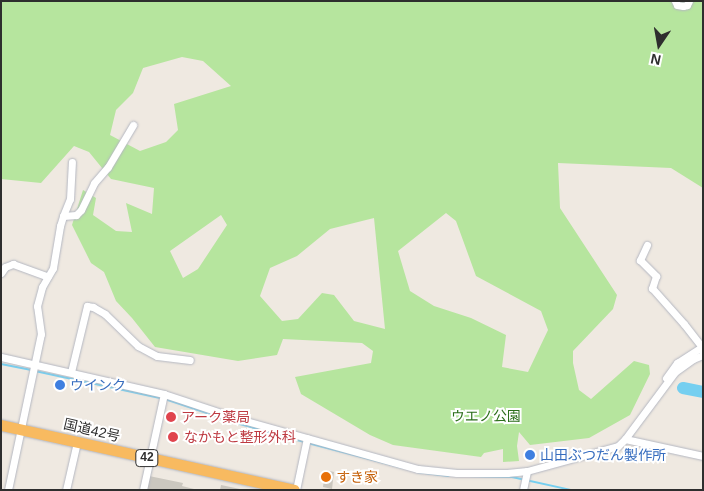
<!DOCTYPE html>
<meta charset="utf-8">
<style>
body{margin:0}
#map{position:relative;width:704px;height:491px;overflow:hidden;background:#efe9e1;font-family:Arial,"Noto Sans JP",sans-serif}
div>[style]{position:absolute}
.green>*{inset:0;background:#b6e59e}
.stream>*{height:2px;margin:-1px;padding:0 1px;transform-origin:1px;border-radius:1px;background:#75cff0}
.river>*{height:12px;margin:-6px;padding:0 6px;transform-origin:6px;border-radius:6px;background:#75cff0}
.building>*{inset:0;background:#cbc7bf}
.roads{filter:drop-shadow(0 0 1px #b4b7c1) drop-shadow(0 0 1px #b4b7c1)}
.minor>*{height:7px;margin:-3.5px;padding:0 3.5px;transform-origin:3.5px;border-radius:3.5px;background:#fff}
.trunk>*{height:11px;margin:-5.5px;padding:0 5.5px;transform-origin:5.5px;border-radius:5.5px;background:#f8ba60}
.dots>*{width:14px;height:14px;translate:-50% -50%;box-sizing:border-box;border:2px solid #fff;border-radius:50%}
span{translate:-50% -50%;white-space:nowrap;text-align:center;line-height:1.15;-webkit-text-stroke:4px #fff;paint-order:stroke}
.shield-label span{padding:1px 4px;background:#fff;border:1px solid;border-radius:4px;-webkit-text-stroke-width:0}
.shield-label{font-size:12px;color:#2e2e2e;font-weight:700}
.shop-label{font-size:14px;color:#366cbe}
.left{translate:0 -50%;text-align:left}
.park-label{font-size:14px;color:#2c6e1b}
.health-label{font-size:14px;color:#be3a42}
.street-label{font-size:14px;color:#2e2e2e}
.food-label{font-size:14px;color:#c56008}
.frame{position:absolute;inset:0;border:2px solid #2e2e2e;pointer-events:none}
.north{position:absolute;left:634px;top:20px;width:50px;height:50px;-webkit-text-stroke:4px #fff;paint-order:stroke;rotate:192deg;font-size:14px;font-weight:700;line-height:20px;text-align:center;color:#2e2e2e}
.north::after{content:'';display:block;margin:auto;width:18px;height:22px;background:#2e2e2e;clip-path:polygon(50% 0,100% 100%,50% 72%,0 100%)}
</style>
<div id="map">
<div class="green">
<i style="clip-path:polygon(evenodd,1px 1px,703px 1px,703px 188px,671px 168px,558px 163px,560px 208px,617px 295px,613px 309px,573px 351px,573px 363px,579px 390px,591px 399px,634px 361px,649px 365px,650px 374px,630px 415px,589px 438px,530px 445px,519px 432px,517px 446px,519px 461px,503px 462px,503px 449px,484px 453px,481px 457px,393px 445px,370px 435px,301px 394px,295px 377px,371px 363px,373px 351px,362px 343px,283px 339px,277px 355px,238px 361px,155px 347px,132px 318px,116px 301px,104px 272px,91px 263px,72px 225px,83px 190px,96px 198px,93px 215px,116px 231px,132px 232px,126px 203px,152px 214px,154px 188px,111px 179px,89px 152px,74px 146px,41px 183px,1px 179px,1px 1px,182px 57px,203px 61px,231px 86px,174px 104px,178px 130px,166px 142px,140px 151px,110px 135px,116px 110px,133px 93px,143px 68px,182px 57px,1px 1px,446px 213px,456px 221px,476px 276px,541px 311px,548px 330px,528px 372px,502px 367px,506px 335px,471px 318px,434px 306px,410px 291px,398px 251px,446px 213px,1px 1px,221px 215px,227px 225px,198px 269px,183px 278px,170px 251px,221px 215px,1px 1px,374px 218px,385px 329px,354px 321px,334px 295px,322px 293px,298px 319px,282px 321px,260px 296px,270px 268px,297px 256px,330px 229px,374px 218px)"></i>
</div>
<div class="stream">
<i style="left:1px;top:364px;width:31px;rotate:11deg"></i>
<i style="left:35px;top:371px;width:128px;rotate:12.2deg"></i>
<i style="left:165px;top:399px;width:79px;rotate:18.4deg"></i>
<i style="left:240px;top:424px;width:66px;rotate:15.7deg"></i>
<i style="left:308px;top:443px;width:98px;rotate:14.7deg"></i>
<i style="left:417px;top:472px;width:32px;rotate:7deg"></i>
<i style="left:467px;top:476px;width:45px;rotate:1.3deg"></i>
<i style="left:512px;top:477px;width:60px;rotate:12.4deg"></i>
</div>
<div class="river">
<i style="left:683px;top:388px;width:20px;rotate:11deg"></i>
</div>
<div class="building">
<i style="clip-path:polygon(325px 470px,334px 472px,332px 489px,323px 487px)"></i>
<i style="clip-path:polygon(149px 476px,183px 483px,182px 486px,198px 490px,146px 490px)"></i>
<i style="clip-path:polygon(221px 485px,240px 489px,240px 490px,220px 490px)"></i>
</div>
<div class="roads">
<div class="minor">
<i style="left:675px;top:1px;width:4px;rotate:63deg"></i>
<i style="left:677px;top:5px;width:6px;rotate:9deg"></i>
<i style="left:683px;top:6px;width:4px;rotate:-14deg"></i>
<i style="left:687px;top:5px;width:4px;rotate:-63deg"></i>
<i style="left:63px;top:216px;width:18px;rotate:-68deg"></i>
<i style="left:70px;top:199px;width:37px;rotate:-87deg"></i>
<i style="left:647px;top:245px;width:17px;rotate:115deg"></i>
<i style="left:640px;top:260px;width:23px;rotate:45deg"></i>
<i style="left:656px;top:276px;width:13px;rotate:108deg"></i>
<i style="left:652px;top:288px;width:48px;rotate:48.4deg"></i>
<i style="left:684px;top:324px;width:29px;rotate:52deg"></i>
<i style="left:702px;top:347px;width:6px;rotate:81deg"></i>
<i style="left:1px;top:273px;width:7px;rotate:-56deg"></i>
<i style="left:5px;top:267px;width:9px;rotate:-21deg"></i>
<i style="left:13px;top:264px;width:37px;rotate:20deg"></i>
<i style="left:1px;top:357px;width:167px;rotate:12.8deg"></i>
<i style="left:164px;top:394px;width:79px;rotate:18.4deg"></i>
<i style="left:239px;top:419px;width:186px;rotate:15.6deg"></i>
<i style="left:418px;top:469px;width:39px;rotate:6deg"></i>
<i style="left:457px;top:473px;width:50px"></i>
<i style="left:507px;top:473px;width:20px;rotate:-6deg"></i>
<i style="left:527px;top:471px;width:94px;rotate:-15.4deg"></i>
<i style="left:618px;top:446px;width:10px;rotate:-45deg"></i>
<i style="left:625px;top:439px;width:84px;rotate:-53.3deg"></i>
<i style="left:675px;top:372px;width:22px;rotate:-36deg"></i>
<i style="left:693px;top:359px;width:11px;rotate:-22deg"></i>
<i style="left:71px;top:372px;width:68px;rotate:-76.4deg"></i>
<i style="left:87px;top:306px;width:6px;rotate:9deg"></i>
<i style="left:93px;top:307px;width:14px;rotate:30deg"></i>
<i style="left:105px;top:314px;width:46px;rotate:44.1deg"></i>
<i style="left:138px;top:346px;width:21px;rotate:28deg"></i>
<i style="left:157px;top:356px;width:33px;rotate:7deg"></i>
<i style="left:666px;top:378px;width:19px;rotate:-54deg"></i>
<i style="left:677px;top:363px;width:31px;rotate:-33deg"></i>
<i style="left:625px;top:439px;width:80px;rotate:12.3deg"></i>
<i style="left:8px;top:490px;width:159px;rotate:-78.1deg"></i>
<i style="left:41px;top:334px;width:28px;rotate:-98deg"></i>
<i style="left:37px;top:306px;width:20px;rotate:-75deg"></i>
<i style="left:42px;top:287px;width:22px;rotate:-60deg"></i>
<i style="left:53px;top:268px;width:43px;rotate:-80.5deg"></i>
<i style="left:60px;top:226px;width:10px;rotate:-73deg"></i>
<i style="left:63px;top:216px;width:13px;rotate:-4deg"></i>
<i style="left:76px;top:215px;width:7px;rotate:-45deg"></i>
<i style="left:81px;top:210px;width:30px;rotate:-64deg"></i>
<i style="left:94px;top:183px;width:21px;rotate:-49deg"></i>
<i style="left:108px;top:167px;width:49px;rotate:-59.2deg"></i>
<i style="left:66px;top:490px;width:49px;rotate:-77.1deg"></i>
<i style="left:143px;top:490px;width:98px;rotate:-77.7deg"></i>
<i style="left:296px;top:490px;width:53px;rotate:-78.1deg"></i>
<i style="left:523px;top:490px;width:19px;rotate:-78deg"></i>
</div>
<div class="trunk">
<i style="left:1px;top:425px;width:300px;rotate:12.5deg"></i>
</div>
</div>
<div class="dots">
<i style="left:60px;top:385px;background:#3f7fe0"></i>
<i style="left:171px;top:417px;background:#e0444e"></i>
<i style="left:173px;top:437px;background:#e0444e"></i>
<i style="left:530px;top:455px;background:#3f7fe0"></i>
<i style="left:326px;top:477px;background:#e8710a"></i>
</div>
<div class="shield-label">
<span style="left:147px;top:458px">42</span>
</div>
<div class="shop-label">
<span class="left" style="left:70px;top:385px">ウインク</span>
<span class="left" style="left:540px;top:455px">山田ぶつだん製作所</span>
</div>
<div class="park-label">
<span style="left:486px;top:416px">ウエノ公園</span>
</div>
<div class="health-label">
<span class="left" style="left:181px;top:417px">アーク薬局</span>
<span class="left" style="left:184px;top:437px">なかもと整形外科</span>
</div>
<div class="street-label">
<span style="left:92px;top:430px;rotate:13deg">国道42号</span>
</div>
<div class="food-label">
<span class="left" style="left:336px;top:477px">すき家</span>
</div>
<div class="frame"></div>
<div class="north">N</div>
</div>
